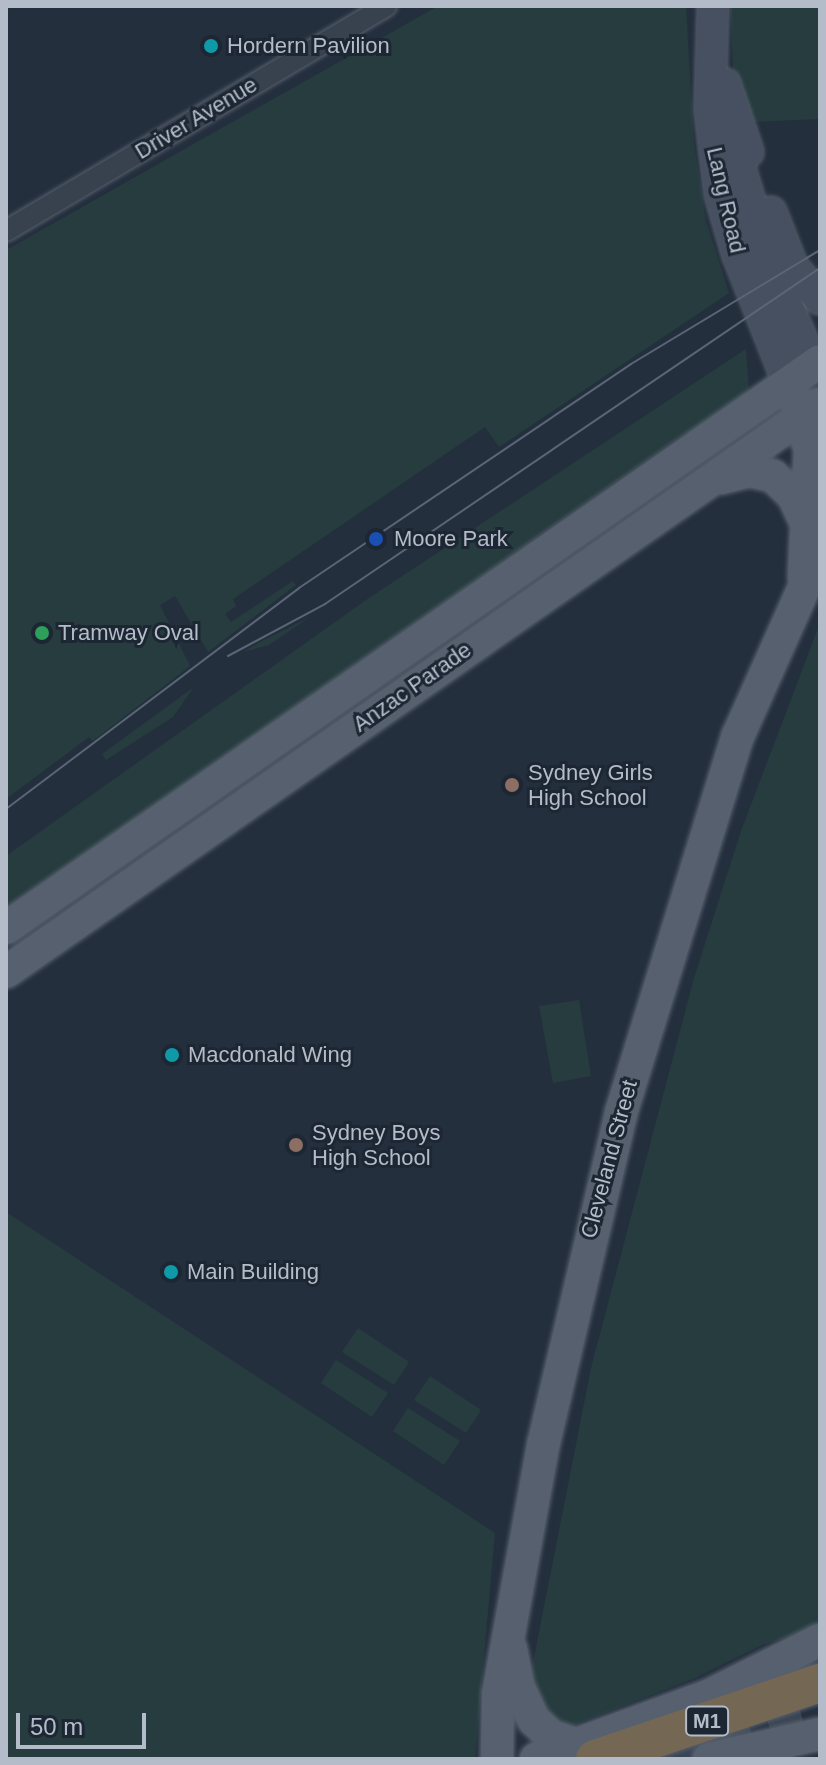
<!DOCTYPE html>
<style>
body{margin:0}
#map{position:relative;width:826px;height:1765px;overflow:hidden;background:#242f3e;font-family:Helvetica,sans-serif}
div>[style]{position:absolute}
.green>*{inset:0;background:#263c3f}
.highway-tunnel>*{height:38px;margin-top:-19px;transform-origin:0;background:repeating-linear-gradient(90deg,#3a4453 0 38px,transparent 0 57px)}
.roads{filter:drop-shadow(0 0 2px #565f6c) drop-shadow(0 0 2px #565f6c)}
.street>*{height:20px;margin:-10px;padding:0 10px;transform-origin:10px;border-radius:10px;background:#38414e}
.secondary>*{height:30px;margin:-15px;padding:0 15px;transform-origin:15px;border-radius:15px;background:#465061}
.primary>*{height:32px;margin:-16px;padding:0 16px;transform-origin:16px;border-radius:16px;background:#56606e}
.highway>*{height:38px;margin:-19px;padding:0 19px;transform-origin:19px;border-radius:19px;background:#746855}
.tram>*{height:2px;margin:-1px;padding:0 1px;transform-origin:1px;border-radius:1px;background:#5a6575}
.dots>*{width:22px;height:22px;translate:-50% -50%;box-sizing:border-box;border:4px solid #1d2633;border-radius:50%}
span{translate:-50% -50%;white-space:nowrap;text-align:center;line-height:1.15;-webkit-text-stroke:6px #1d2633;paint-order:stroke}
.shield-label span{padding:2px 6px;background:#1d2633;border:2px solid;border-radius:6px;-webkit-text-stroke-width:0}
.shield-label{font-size:20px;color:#b4bcc9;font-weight:700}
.poi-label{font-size:22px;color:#b4bcc9}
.left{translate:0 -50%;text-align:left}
.street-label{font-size:22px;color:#b4bcc9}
.frame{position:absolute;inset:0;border:8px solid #b4bcc9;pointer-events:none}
.scale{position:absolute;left:16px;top:1713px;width:130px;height:36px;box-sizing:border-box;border:4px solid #b4bcc9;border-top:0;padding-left:10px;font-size:24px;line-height:28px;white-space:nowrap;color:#b4bcc9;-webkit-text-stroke:6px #1d2633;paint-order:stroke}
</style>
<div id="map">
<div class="green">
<i style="clip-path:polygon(438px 6px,686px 6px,694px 145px,706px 221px,729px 293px,499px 447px,485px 427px,233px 599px,236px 606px,225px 614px,231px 622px,293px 581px,296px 585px,208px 652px,175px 596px,160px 605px,190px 666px,93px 741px,89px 737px,6px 799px,6px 250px)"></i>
<i style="clip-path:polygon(730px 6px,820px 6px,820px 119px,749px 122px,734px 87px)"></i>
<i style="clip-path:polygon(746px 349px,749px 391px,730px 408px,678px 438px,6px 910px,6px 856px,366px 600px)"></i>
<i style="clip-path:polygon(310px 617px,269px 645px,243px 652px,258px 643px)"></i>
<i style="clip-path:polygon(820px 623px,820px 1630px,764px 1644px,695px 1678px,566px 1728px,553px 1725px,529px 1683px,591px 1368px,694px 978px,741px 831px)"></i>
<i style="clip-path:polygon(194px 687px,173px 717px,106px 760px,102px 754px)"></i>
<i style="clip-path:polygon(579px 1000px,591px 1076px,553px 1083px,539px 1006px)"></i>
<i style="clip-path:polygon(6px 1212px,495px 1533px,475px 1759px,6px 1759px)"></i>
<i style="clip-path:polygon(358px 1328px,409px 1362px,394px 1385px,342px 1352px)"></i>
<i style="clip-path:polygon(336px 1360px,388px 1393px,372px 1417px,321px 1383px)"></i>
<i style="clip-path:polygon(430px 1376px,481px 1410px,466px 1433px,414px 1400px)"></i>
<i style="clip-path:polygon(408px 1408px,460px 1441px,444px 1465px,393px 1431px)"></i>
</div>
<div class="highway-tunnel">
<i style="left:660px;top:1759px;width:148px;rotate:-18.1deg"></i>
</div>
<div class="roads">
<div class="street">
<i style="left:6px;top:231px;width:442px;rotate:-30.6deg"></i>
</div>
<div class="secondary">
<i style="left:713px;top:6px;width:104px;rotate:91.7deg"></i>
<i style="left:710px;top:110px;width:85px;rotate:83.2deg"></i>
<i style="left:720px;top:194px;width:64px;rotate:73.6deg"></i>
<i style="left:738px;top:255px;width:139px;rotate:68.4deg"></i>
<i style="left:725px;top:84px;width:72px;rotate:71.3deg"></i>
<i style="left:730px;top:135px;width:133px;rotate:73.3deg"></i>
<i style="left:768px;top:262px;width:112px;rotate:66.4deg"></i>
<i style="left:771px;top:212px;width:58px;rotate:68.7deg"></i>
<i style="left:792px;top:266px;width:43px;rotate:49.7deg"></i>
</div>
<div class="primary">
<i style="left:795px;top:398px;width:54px;rotate:73.9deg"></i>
<i style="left:810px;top:450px;width:127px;rotate:92.7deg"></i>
<i style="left:721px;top:478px;width:30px;rotate:-14deg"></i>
<i style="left:750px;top:471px;width:24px;rotate:12deg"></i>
<i style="left:773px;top:476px;width:28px;rotate:44deg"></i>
<i style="left:793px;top:495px;width:26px;rotate:65deg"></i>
<i style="left:6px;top:928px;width:992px;rotate:-34.86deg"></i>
<i style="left:6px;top:972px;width:993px;rotate:-34.91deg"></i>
<i style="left:511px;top:1649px;width:38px;rotate:79deg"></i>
<i style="left:518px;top:1686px;width:38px;rotate:65deg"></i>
<i style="left:534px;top:1720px;width:23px;rotate:43deg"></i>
<i style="left:551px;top:1736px;width:29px;rotate:18deg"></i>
<i style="left:497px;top:1759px;width:65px;rotate:-89.1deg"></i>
<i style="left:498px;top:1694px;width:256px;rotate:-79.7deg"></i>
<i style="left:544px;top:1442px;width:338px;rotate:-76.8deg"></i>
<i style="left:621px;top:1113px;width:395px;rotate:-72.8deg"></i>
<i style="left:738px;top:736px;width:201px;rotate:-66deg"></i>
<i style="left:536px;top:1759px;width:183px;rotate:-20.1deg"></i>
<i style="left:708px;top:1696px;width:125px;rotate:-26.6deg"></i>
<i style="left:709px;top:1759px;width:114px;rotate:-12.7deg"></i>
</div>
<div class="highway">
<i style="left:595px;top:1759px;width:237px;rotate:-18.7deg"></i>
</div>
</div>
<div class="tram">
<i style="left:228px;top:656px;width:110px;rotate:-28.2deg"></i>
<i style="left:325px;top:604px;width:598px;rotate:-34.17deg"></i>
<i style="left:6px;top:809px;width:367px;rotate:-37deg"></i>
<i style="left:299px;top:588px;width:400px;rotate:-34deg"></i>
<i style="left:631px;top:364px;width:221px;rotate:-31.1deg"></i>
</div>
<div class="dots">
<i style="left:211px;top:46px;background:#0f9aa8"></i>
<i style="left:376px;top:539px;background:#1a4fb4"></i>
<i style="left:42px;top:633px;background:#2e9e5b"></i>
<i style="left:512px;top:785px;background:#8d6e63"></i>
<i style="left:172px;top:1055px;background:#0f9aa8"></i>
<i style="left:296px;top:1145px;background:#8d6e63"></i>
<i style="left:171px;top:1272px;background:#0f9aa8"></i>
</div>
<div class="shield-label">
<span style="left:707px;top:1721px">M1</span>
</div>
<div class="poi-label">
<span class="left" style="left:227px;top:46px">Hordern Pavilion</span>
<span class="left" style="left:394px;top:539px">Moore Park</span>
<span class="left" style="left:58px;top:633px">Tramway Oval</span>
<span class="left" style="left:528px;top:785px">Sydney Girls<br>High School</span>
<span class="left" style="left:188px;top:1055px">Macdonald Wing</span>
<span class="left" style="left:312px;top:1145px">Sydney Boys<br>High School</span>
<span class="left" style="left:187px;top:1272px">Main Building</span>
</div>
<div class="street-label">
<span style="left:196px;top:118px;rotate:-31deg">Driver Avenue</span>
<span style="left:726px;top:200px;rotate:77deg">Lang Road</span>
<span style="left:412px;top:687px;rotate:-35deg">Anzac Parade</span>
<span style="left:609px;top:1159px;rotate:-75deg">Cleveland Street</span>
</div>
<div class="frame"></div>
<div class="scale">50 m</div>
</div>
